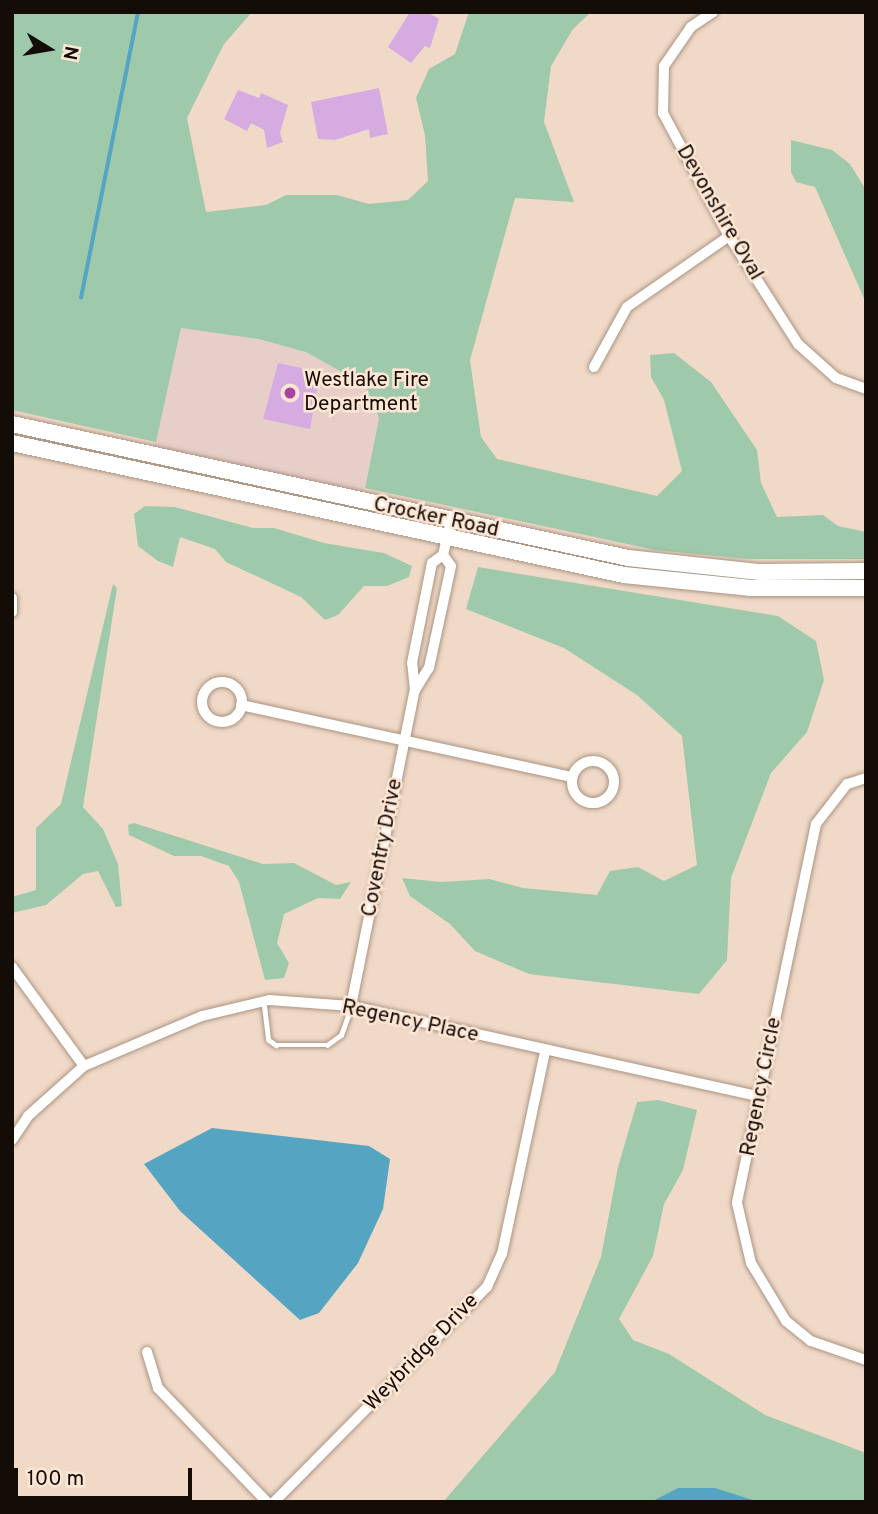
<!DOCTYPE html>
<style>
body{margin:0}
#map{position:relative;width:878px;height:1514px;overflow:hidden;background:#f1d9c7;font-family:Overpass,sans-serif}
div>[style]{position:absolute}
.commercial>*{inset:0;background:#e7cec8}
.green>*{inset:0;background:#9ecaab}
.water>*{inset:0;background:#55a5c2}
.stream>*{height:3.5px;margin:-1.75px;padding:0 1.75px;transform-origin:1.75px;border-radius:1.75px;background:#55a5c2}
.building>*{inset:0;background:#d5abe2}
.roads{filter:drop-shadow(0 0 2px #aa9483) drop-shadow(0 0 2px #aa9483)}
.lane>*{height:4.5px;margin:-2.25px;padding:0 2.25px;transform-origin:2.25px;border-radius:2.25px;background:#fff}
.street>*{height:10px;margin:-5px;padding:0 5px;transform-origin:5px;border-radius:5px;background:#fff}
.street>.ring{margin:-5px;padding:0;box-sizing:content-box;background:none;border:10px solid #fff;border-radius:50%}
.primary>*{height:16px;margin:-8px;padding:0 8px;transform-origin:8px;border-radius:8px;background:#fff}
.dots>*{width:19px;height:19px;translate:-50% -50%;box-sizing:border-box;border:4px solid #fee6d4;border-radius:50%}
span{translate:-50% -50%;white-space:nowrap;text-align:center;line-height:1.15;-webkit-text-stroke:5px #fee6d4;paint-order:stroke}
.street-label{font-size:21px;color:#140c07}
.poi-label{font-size:21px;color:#140c07}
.left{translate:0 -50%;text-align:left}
.frame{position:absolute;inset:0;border:14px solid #140c07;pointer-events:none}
.north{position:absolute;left:14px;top:14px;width:70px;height:70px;-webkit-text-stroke:5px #fee6d4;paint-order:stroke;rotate:101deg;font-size:19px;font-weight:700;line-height:28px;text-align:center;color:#140c07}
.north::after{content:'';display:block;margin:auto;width:24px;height:32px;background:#140c07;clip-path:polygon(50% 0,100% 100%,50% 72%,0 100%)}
.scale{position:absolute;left:14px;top:1468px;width:178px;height:32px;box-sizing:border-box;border:4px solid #140c07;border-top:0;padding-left:9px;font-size:21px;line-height:24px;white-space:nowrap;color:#140c07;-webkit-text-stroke:5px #fee6d4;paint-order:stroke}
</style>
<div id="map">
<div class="commercial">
<i style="clip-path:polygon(181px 328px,258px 339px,306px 352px,365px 385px,379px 417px,363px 494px,154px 449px)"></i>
</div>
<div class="green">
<i style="clip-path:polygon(12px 12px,252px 12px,224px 44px,187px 118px,206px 212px,266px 205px,286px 195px,337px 195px,369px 204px,408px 200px,428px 181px,425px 135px,416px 98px,429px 69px,455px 54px,469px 12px,591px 12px,573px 29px,551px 66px,544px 122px,574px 202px,515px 198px,470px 360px,481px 437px,497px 459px,657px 496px,682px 471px,664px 400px,651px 377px,650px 355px,674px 353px,711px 382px,757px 450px,761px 483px,777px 517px,823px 515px,838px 526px,866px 532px,866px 559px,747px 559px,655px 550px,365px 488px,379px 418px,365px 385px,306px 352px,258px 339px,181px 328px,156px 442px,12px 410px)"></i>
<i style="clip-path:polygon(791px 140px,832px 150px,850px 164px,866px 190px,866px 303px,815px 187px,796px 182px,791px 172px)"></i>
<i style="clip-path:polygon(145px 506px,175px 507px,253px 528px,274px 528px,324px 543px,384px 553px,412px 566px,409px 577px,387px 586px,364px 586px,338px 615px,325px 620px,301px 597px,226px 562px,215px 549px,180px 537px,173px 567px,158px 561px,138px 546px,134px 514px)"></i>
<i style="clip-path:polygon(478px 567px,778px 616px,816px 641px,824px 680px,807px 732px,771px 773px,731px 878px,727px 960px,699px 994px,529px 974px,475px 951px,450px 924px,410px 896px,402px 878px,441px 882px,489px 879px,523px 888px,597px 895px,610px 871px,638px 867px,664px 881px,697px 865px,682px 736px,637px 695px,564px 648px,466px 609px)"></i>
<i style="clip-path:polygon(113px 584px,117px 588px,83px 807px,103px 829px,118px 864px,122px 906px,116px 907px,98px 871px,83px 874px,46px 905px,12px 913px,12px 897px,36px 890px,36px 828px,61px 804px)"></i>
<i style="clip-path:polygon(134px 823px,263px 864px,294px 863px,336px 885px,351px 882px,340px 899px,318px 898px,284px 914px,277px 943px,289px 963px,284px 978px,265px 980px,239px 882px,229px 866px,201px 856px,174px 856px,129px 835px,128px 825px)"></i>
<i style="clip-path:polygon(658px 1100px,697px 1110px,683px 1170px,664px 1204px,653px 1256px,619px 1319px,633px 1340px,669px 1354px,765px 1415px,866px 1453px,866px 1502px,443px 1502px,555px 1372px,601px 1257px,618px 1167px,637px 1102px)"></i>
</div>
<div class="water">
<i style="clip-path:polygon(212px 1128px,369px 1146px,390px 1159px,383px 1209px,358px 1263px,319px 1313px,300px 1320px,180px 1211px,144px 1164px)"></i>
<i style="clip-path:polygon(678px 1488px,715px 1488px,759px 1502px,651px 1502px)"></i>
</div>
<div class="stream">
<i style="left:81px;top:298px;width:292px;rotate:-78.7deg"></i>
</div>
<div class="building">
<i style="clip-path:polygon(410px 12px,427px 12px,439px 19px,430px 48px,425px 46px,411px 63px,388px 47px)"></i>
<i style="clip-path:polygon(379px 88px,388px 134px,370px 138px,369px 129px,335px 140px,318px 139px,311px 102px)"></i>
<i style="clip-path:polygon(238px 90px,259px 98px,261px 93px,288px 105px,280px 133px,283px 142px,267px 148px,264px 130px,251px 123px,247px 131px,224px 119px)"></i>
<i style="clip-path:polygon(278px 363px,320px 372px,310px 429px,263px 419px)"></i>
</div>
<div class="roads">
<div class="lane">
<i style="left:264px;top:1002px;width:38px;rotate:83deg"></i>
<i style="left:269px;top:1040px;width:9px;rotate:36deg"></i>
<i style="left:276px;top:1045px;width:51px"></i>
<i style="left:327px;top:1045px;width:17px;rotate:-36deg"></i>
<i style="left:341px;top:1035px;width:30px;rotate:-70deg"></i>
</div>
<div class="street">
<i style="left:713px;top:12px;width:27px;rotate:146deg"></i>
<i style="left:691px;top:27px;width:47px;rotate:124.7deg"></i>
<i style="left:664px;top:66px;width:47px;rotate:91.2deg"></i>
<i style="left:663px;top:113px;width:140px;rotate:61.8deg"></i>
<i style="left:729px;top:236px;width:128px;rotate:57.4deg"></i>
<i style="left:798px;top:344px;width:51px;rotate:41.8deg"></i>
<i style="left:836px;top:378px;width:32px;rotate:20deg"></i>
<i style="left:594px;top:367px;width:68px;rotate:-61.2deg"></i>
<i style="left:627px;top:307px;width:124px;rotate:-34.8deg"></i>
<i style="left:12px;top:598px;width:14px;rotate:90deg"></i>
<i class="ring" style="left:202px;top:682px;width:30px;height:30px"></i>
<i style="left:415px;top:690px;width:26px;rotate:-58deg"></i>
<i style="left:429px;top:668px;width:104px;rotate:-77.8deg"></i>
<i style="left:451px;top:566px;width:14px;rotate:-126deg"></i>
<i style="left:241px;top:705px;width:339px;rotate:12.3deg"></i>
<i class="ring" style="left:572px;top:761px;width:32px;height:32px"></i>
<i style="left:866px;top:778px;width:20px;rotate:162deg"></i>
<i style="left:847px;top:784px;width:51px;rotate:127.8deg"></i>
<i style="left:816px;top:824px;width:387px;rotate:101.8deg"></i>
<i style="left:737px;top:1203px;width:62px;rotate:76.9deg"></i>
<i style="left:751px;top:1263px;width:68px;rotate:58.9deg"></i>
<i style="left:786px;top:1321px;width:32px;rotate:39deg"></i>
<i style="left:811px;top:1341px;width:58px;rotate:19.1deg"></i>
<i style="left:12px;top:967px;width:122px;rotate:54deg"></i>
<i style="left:351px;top:1006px;width:322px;rotate:-78.6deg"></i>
<i style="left:415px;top:690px;width:27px;rotate:-96deg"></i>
<i style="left:412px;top:663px;width:102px;rotate:-78.7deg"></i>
<i style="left:432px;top:563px;width:14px;rotate:-36deg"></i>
<i style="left:443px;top:555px;width:35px;rotate:-77deg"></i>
<i style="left:12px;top:1140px;width:29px;rotate:-56deg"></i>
<i style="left:28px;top:1116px;width:75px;rotate:-41.8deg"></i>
<i style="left:84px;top:1066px;width:128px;rotate:-23deg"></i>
<i style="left:202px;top:1016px;width:69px;rotate:-13.4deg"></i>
<i style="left:269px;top:1000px;width:82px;rotate:4.2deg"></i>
<i style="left:351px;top:1006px;width:420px;rotate:12.5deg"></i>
<i style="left:147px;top:1352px;width:38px;rotate:73deg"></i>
<i style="left:158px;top:1388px;width:158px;rotate:46.3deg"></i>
<i style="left:274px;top:1502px;width:303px;rotate:-45.3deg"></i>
<i style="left:487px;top:1287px;width:36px;rotate:-66deg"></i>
<i style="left:502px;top:1254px;width:207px;rotate:-78deg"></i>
</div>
<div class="primary">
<i style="left:12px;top:424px;width:630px;rotate:12.27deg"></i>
<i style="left:628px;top:558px;width:133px;rotate:6.1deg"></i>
<i style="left:760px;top:572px;width:106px;rotate:-0.5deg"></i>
<i style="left:12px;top:443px;width:626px;rotate:12.17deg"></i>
<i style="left:624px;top:575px;width:128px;rotate:5.8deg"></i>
<i style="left:751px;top:588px;width:115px"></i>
</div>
</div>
<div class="dots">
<i style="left:290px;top:393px;background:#ab41a2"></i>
</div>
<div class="street-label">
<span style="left:719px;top:213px;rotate:60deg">Devonshire Oval</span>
<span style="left:436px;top:518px;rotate:12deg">Crocker Road</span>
<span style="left:383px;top:848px;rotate:-79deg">Coventry Drive</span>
<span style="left:410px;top:1022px;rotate:12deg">Regency Place</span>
<span style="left:762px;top:1087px;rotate:-79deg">Regency Circle</span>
<span style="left:422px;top:1353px;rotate:-46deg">Weybridge Drive</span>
</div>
<div class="poi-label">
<span class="left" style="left:304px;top:393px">Westlake Fire<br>Department</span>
</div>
<div class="frame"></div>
<div class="north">N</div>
<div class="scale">100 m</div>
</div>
